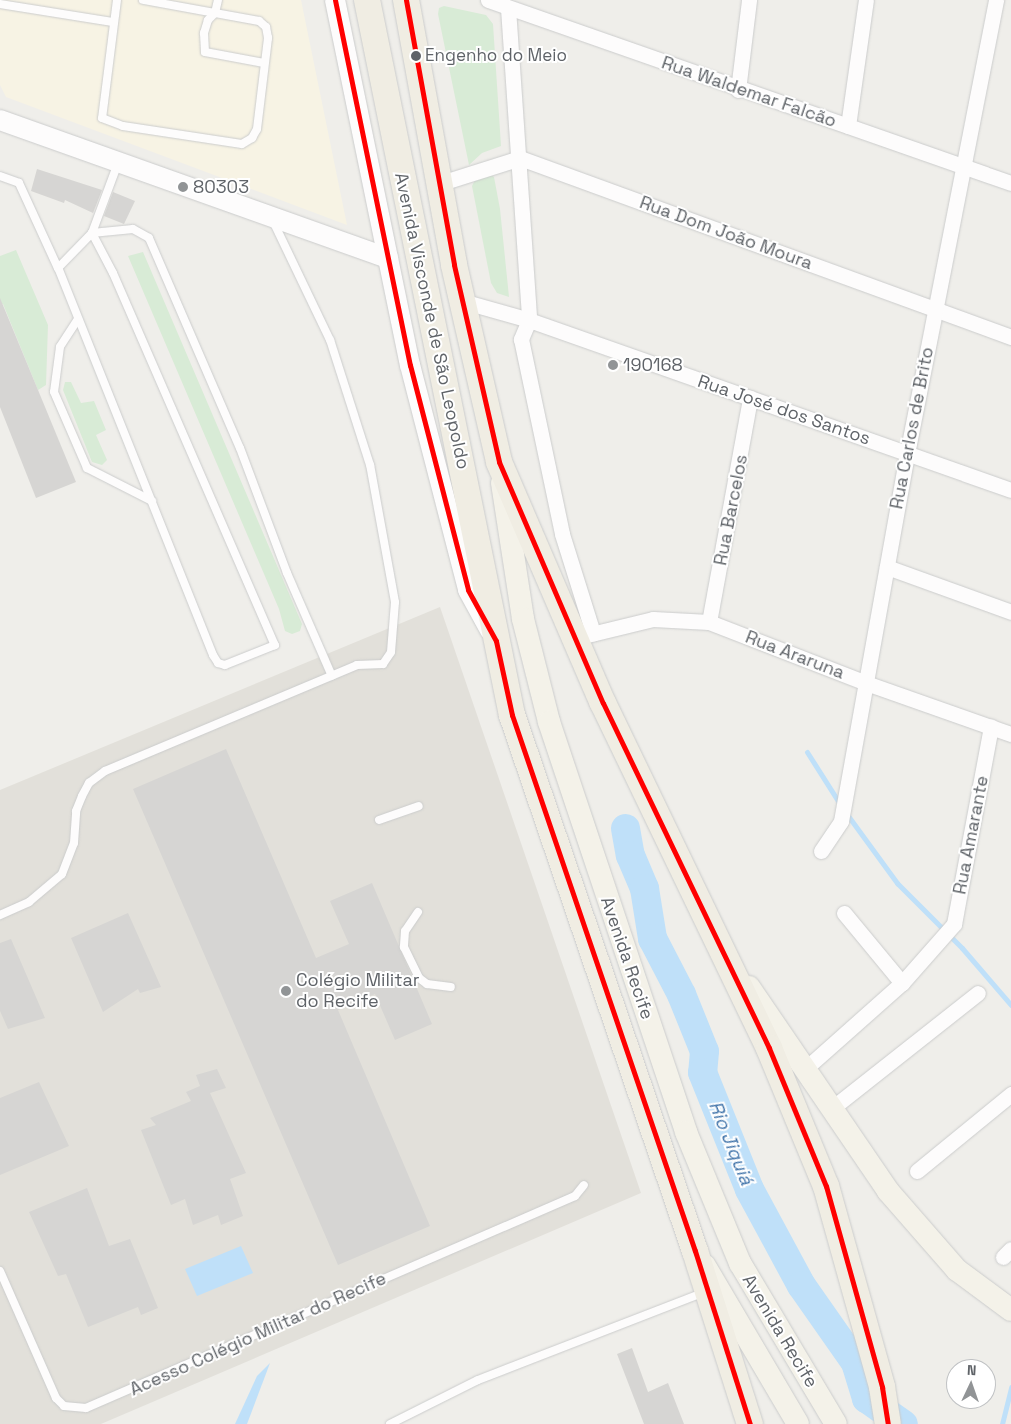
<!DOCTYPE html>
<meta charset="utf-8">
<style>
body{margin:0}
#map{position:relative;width:1011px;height:1424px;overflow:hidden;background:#efeeea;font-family:"Space Grotesk",sans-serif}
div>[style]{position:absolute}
.commercial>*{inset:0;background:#f7f3e4}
.education>*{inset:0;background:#e2e0da}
.green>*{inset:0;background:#d8ebd6}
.water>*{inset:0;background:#bfe0f9}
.stream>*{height:5px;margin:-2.5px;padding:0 2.5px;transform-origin:2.5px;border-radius:2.5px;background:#bfe0f9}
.river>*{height:29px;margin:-14.5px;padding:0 14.5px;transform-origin:14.5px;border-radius:14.5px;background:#bfe0f9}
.building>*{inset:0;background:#d6d5d3}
.roads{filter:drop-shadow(0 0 1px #cbcccc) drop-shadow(0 0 1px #cbcccc)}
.lane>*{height:8px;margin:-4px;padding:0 4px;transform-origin:4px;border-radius:4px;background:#fdfcfc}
.street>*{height:15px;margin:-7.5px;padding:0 7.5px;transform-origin:7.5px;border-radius:7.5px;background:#fdfcfc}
.secondary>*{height:20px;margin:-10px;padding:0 10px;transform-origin:10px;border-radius:10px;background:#fdfcfc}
.primary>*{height:22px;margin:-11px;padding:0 11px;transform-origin:11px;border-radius:11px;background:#f4f2e9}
.highway>*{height:26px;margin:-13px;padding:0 13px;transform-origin:13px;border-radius:13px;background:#f0ede3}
.bus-1>*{height:5px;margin:-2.5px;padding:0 2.5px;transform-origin:2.5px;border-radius:2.5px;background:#f00}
.dots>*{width:14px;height:14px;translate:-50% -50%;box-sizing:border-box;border:2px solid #fff;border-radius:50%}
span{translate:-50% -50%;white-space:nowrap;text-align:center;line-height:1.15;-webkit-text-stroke:4px #fff;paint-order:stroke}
.bus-label{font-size:17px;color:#5f6368}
.left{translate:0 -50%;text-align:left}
.street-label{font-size:18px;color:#5f6368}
.poi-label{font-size:18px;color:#5f6368}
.water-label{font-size:19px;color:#4174aa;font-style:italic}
.north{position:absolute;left:946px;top:1359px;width:50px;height:50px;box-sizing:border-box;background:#fff;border:1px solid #bfc1c3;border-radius:50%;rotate:3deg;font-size:14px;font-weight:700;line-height:20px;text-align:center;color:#5f6368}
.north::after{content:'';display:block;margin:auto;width:18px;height:22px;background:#919496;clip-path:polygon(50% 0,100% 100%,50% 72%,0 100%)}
</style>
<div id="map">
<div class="commercial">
<i style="clip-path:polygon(0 0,301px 0,347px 225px,6px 97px,0 85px)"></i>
</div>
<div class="education">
<i style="clip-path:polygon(440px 607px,641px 1193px,101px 1424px,0 1424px,0 790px)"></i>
</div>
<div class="green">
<i style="clip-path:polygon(444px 6px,486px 15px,493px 24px,501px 146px,482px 153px,469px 165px,438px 14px,439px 8px)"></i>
<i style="clip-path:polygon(489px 173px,494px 177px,500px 209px,509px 297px,497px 293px,491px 283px,472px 186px,475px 180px)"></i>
<i style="clip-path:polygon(16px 250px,48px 325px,46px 385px,38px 390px,3px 304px,0 304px,0 256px)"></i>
<i style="clip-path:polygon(143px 252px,302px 624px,300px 631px,292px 634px,285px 631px,279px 609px,128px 256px)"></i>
<i style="clip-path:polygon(65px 382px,71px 382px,81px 403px,94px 401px,106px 430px,96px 435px,107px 460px,102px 465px,92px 462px,63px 390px)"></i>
</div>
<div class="water">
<i style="clip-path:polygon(241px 1246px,253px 1273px,197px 1296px,185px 1269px)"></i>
<i style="clip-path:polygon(270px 1363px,247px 1424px,235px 1424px,257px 1376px)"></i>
</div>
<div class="stream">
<i style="left:807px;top:752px;width:62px;rotate:57.6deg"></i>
<i style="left:846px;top:813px;width:87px;rotate:53.9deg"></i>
<i style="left:897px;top:883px;width:92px;rotate:45deg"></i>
<i style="left:962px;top:948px;width:75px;rotate:49.3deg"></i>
<i style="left:1002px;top:1424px;width:38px;rotate:-76deg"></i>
</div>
<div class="river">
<i style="left:625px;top:828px;width:27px;rotate:80deg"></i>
<i style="left:630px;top:855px;width:36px;rotate:67deg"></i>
<i style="left:644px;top:888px;width:51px;rotate:80.9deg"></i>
<i style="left:652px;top:938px;width:63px;rotate:62.6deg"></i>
<i style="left:681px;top:994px;width:61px;rotate:68deg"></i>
<i style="left:704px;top:1051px;width:21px;rotate:95deg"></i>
<i style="left:702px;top:1072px;width:126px;rotate:68.1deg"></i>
<i style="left:749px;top:1189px;width:109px;rotate:61.6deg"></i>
<i style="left:801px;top:1285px;width:94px;rotate:55deg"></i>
<i style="left:855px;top:1362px;width:38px;rotate:73deg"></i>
<i style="left:866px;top:1398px;width:45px;rotate:35.1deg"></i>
</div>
<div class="building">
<i style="clip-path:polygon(37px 169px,102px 190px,93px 213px,65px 200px,64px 203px,31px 191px)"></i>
<i style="clip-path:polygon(113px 192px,135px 201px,124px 224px,104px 216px)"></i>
<i style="clip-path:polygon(0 298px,76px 482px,36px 498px,0 407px)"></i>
<i style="clip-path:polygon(226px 749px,316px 958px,349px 944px,330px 901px,372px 883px,432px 1024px,395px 1040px,375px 994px,338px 1010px,430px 1226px,338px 1265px,133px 789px)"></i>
<i style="clip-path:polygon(128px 913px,161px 987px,140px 993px,138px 989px,103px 1012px,71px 938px)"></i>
<i style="clip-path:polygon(11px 939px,45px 1018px,8px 1029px,0 1011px,0 943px)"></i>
<i style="clip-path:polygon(217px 1069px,226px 1088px,210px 1093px,246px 1173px,230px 1179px,243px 1216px,221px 1225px,218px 1215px,193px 1225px,185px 1199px,171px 1205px,141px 1130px,156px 1125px,150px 1118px,191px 1101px,186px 1092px,200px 1086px,196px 1075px)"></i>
<i style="clip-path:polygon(39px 1082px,69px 1146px,0 1175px,0 1098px)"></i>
<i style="clip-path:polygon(87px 1188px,109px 1246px,130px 1239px,158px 1308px,141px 1315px,138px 1307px,88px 1327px,66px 1274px,58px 1276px,29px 1212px)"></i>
<i style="clip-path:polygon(632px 1348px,648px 1392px,668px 1383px,684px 1424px,644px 1424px,617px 1354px)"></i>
</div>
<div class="roads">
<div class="lane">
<i style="left:117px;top:0;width:119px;rotate:97.2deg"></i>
<i style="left:102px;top:118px;width:22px;rotate:21deg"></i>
<i style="left:123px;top:126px;width:120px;rotate:8.6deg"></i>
<i style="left:242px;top:144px;width:12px;rotate:-31deg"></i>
<i style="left:252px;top:138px;width:10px;rotate:-61deg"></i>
<i style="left:257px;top:129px;width:92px;rotate:-83.1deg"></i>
<i style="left:268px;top:38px;width:11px;rotate:-100deg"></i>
<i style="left:266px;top:27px;width:9px;rotate:-139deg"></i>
<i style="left:259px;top:21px;width:118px;rotate:-169.7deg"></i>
<i style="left:218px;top:0;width:13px;rotate:103deg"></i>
<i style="left:215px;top:13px;width:10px;rotate:135deg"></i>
<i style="left:208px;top:20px;width:14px;rotate:107deg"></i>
<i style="left:204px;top:33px;width:19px;rotate:87deg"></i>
<i style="left:205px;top:52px;width:60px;rotate:10.6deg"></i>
<i style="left:0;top:4px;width:114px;rotate:9.1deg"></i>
<i style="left:118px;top:163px;width:75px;rotate:110.4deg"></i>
<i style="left:92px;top:233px;width:45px;rotate:62.3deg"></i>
<i style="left:113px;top:273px;width:406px;rotate:66.5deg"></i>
<i style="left:275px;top:645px;width:54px;rotate:158.2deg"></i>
<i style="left:225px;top:665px;width:7px;rotate:-164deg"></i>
<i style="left:218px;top:663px;width:9px;rotate:-122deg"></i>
<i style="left:213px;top:655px;width:417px;rotate:-111.8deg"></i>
<i style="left:58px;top:268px;width:49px;rotate:-45.8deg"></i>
<i style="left:92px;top:233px;width:41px;rotate:-5.6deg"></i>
<i style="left:133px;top:229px;width:18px;rotate:29deg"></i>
<i style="left:149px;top:238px;width:229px;rotate:66.6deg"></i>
<i style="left:240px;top:448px;width:134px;rotate:69.4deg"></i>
<i style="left:287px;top:573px;width:112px;rotate:66.4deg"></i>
<i style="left:0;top:176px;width:20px;rotate:20deg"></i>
<i style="left:19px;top:183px;width:94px;rotate:65.4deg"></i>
<i style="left:78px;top:319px;width:33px;rotate:123deg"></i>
<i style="left:60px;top:347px;width:45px;rotate:97.6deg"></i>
<i style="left:54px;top:392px;width:83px;rotate:66.5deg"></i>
<i style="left:87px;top:468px;width:73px;rotate:26.9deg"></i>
<i style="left:379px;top:820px;width:42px;rotate:-19.3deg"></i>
<i style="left:418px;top:912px;width:23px;rotate:124deg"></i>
<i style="left:405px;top:931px;width:16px;rotate:94deg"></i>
<i style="left:404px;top:947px;width:34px;rotate:64deg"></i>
<i style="left:419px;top:978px;width:10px;rotate:37deg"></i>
<i style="left:427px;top:984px;width:24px;rotate:7deg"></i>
<i style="left:0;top:915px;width:32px;rotate:-24deg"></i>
<i style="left:29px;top:902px;width:43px;rotate:-40.3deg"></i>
<i style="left:62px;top:874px;width:33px;rotate:-69deg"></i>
<i style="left:74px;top:843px;width:32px;rotate:-86deg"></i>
<i style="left:76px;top:811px;width:16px;rotate:-68deg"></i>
<i style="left:82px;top:796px;width:15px;rotate:-62deg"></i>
<i style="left:89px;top:783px;width:20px;rotate:-37deg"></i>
<i style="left:105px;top:771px;width:273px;rotate:-22.8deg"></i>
<i style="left:357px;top:665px;width:26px;rotate:-2deg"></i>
<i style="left:383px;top:664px;width:14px;rotate:-56deg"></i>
<i style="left:391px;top:652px;width:50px;rotate:-85.4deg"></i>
<i style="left:395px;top:602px;width:139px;rotate:-100.3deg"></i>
<i style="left:370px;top:465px;width:131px;rotate:-107.7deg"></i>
<i style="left:330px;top:340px;width:134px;rotate:-115.6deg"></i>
<i style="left:0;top:1271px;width:139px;rotate:66.2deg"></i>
<i style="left:56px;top:1398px;width:11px;rotate:45deg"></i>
<i style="left:64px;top:1406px;width:22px;rotate:5deg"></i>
<i style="left:86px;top:1408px;width:533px;rotate:-23.44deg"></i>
<i style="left:575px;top:1196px;width:14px;rotate:-51deg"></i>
<i style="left:390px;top:1424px;width:98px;rotate:-26.6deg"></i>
<i style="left:478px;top:1380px;width:243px;rotate:-21.2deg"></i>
</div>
<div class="street">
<i style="left:488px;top:0;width:554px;rotate:19.29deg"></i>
<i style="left:508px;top:8px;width:313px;rotate:86.1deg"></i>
<i style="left:529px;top:320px;width:21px;rotate:113deg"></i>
<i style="left:521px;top:339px;width:199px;rotate:78.1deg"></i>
<i style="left:562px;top:534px;width:104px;rotate:72.6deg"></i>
<i style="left:738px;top:90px;width:91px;rotate:-83deg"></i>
<i style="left:848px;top:126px;width:127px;rotate:-81.9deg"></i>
<i style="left:438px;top:184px;width:86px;rotate:-17.6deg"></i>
<i style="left:520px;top:158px;width:523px;rotate:20.03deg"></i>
<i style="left:462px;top:301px;width:70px;rotate:15.8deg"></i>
<i style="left:529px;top:320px;width:511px;rotate:19.43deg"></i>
<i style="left:887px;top:567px;width:132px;rotate:19.9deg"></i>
<i style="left:709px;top:622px;width:228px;rotate:-79.6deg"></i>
<i style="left:583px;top:636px;width:72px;rotate:-13.7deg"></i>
<i style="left:653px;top:619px;width:56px;rotate:3.1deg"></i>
<i style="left:709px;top:622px;width:168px;rotate:21.2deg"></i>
<i style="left:866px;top:683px;width:154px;rotate:19.4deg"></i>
<i style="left:821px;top:851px;width:36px;rotate:-56deg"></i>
<i style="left:841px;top:821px;width:373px;rotate:-79.8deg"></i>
<i style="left:907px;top:454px;width:463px;rotate:-78.9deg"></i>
<i style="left:844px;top:913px;width:91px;rotate:50.4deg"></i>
<i style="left:805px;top:1069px;width:130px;rotate:-41.6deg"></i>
<i style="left:902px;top:983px;width:79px;rotate:-48.6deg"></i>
<i style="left:954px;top:924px;width:201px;rotate:-79.4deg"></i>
<i style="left:831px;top:1109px;width:187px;rotate:-38.3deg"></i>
<i style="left:917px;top:1171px;width:122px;rotate:-39.3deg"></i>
<i style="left:1003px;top:1257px;width:11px;rotate:-45deg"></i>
</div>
<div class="secondary">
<i style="left:335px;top:0;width:373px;rotate:78.4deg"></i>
<i style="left:410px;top:365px;width:232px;rotate:75.5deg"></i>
<i style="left:468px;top:590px;width:46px;rotate:61.2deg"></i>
<i style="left:0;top:120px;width:412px;rotate:19.6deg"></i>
</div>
<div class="primary">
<i style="left:502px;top:483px;width:138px;rotate:81.2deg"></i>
<i style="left:523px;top:619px;width:106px;rotate:75.8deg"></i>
<i style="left:549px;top:722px;width:432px;rotate:71.5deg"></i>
<i style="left:686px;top:1132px;width:142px;rotate:67.6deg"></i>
<i style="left:740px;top:1263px;width:187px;rotate:59.2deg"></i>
<i style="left:749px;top:987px;width:247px;rotate:55.7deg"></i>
<i style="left:888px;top:1191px;width:105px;rotate:48.9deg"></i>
<i style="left:957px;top:1270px;width:67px;rotate:36.5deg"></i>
<i style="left:705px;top:1266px;width:183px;rotate:59.5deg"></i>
</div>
<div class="highway">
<i style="left:367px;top:0;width:730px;rotate:78.54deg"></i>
<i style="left:512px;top:715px;width:566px;rotate:71.15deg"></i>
<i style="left:695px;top:1251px;width:182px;rotate:72.4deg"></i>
<i style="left:406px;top:0;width:269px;rotate:79.7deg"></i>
<i style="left:454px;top:265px;width:202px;rotate:77.1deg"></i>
<i style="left:499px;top:462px;width:262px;rotate:66.7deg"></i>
<i style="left:603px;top:703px;width:383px;rotate:64.3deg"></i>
<i style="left:769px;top:1048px;width:149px;rotate:67.6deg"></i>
<i style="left:826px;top:1186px;width:209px;rotate:74.4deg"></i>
<i style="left:882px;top:1387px;width:37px;rotate:81deg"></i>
</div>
</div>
<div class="bus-1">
<i style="left:335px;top:0;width:373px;rotate:78.4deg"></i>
<i style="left:410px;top:365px;width:232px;rotate:75.5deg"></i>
<i style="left:468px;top:590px;width:58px;rotate:61.2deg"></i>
<i style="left:496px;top:641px;width:76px;rotate:77.8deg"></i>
<i style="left:512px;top:715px;width:566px;rotate:71.15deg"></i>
<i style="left:695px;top:1251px;width:182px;rotate:72.4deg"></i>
<i style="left:406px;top:0;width:269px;rotate:79.7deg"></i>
<i style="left:454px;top:265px;width:202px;rotate:77.1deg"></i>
<i style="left:499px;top:462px;width:262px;rotate:66.7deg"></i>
<i style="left:603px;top:703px;width:383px;rotate:64.3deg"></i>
<i style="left:769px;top:1048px;width:149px;rotate:67.6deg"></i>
<i style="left:826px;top:1186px;width:209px;rotate:74.4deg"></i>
<i style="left:882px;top:1387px;width:37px;rotate:81deg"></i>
</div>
<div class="dots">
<i style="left:416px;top:56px;background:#5f6368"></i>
<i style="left:183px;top:187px;background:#919496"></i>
<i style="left:613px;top:365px;background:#919496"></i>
<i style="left:286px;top:991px;background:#919496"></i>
</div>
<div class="bus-label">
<span class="left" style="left:425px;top:56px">Engenho do Meio</span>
</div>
<div class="street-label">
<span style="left:749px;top:92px;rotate:19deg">Rua Waldemar Falcão</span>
<span style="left:726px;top:233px;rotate:20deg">Rua Dom João Moura</span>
<span style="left:432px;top:321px;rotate:78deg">Avenida Visconde de São Leopoldo</span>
<span style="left:784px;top:410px;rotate:19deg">Rua José dos Santos</span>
<span style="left:912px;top:428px;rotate:-79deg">Rua Carlos de Brito</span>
<span style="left:731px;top:510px;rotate:-79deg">Rua Barcelos</span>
<span style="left:795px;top:655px;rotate:21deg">Rua Araruna</span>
<span style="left:971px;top:835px;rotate:-79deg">Rua Amarante</span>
<span style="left:627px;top:958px;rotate:71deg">Avenida Recife</span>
<span style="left:780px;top:1331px;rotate:59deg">Avenida Recife</span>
<span style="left:258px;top:1334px;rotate:-24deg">Acesso Colégio Militar do Recife</span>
</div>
<div class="poi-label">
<span class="left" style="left:193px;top:187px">80303</span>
<span class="left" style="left:623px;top:365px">190168</span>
<span class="left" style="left:296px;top:991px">Colégio Militar<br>do Recife</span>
</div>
<div class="water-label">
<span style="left:731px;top:1143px;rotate:68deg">Rio Jiquiá</span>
</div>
<div class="north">N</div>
</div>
